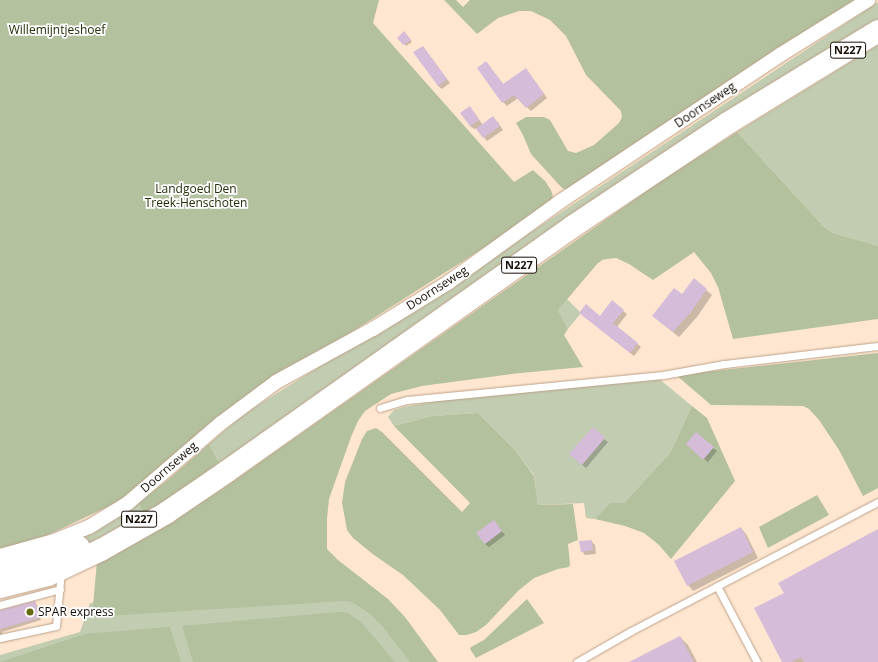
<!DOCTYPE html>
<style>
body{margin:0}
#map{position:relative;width:878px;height:662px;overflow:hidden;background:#fee6d0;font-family:"Open Sans",sans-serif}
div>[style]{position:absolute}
.green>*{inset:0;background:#c1ccb1}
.forest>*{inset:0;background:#b3c19f}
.shadow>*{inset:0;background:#0003}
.building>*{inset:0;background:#d5bcd8}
.roads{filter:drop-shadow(0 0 1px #bda188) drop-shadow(0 0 1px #bda188)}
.lane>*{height:7px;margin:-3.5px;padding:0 3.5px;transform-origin:3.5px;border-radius:3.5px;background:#fff}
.street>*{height:14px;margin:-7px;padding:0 7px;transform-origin:7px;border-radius:7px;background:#fff}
.primary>*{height:22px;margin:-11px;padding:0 11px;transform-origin:11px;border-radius:11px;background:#fff}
.dots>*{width:11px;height:11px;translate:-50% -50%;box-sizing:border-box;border:2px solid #fff;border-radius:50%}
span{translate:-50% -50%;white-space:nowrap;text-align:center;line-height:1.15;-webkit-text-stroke:3.5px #fff;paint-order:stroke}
.shield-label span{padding:1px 3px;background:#fff;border:1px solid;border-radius:3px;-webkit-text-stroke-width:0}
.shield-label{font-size:11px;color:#170d05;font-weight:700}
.park-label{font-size:12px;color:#222f07}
.street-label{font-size:12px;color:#170d05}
.poi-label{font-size:12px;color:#170d05}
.left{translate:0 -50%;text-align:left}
</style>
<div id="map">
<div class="green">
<i style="clip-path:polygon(878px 2px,878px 22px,222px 468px,209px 444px,245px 413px,468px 274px)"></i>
<i style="clip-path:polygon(878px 45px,878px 246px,833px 233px,825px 228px,737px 132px)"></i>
<i style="clip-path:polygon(567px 299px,581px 313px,568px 329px,558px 310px)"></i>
<i style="clip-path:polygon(658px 378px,692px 406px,670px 453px,624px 503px,610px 503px,595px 519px,586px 518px,584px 503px,538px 505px,534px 475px,515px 450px,478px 413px,432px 416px,394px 426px,388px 417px,394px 410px,404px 407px,440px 400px)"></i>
<i style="clip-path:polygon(138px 503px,145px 515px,118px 530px,45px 562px)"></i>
<i style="clip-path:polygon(359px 576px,429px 662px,0 662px,0 655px,80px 632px,90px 603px,125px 599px,209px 579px)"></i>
</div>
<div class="forest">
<i style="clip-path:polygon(0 0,379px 0,373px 23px,514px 182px,533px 170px,545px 181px,551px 190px,553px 196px,550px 202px,496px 240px,336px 342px,120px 501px,35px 541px,0 554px)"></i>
<i style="clip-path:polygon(444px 0,456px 0,463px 7px,470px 0,859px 0,567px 190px,562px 188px,531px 154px,523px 135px,516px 123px,526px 117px,544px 117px,550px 120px,568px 151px,576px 153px,594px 145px,619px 123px,622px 117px,621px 111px,586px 75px,566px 36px,550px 20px,531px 11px,519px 11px,498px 18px,477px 34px)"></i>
<i style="clip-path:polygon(737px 132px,825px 228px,833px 233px,878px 246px,878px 319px,733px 339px,718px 287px,711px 273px,694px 252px,653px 280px,629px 264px,616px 258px,607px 259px,602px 260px,597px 264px,558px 310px,568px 329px,564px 335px,583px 367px,511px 374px,422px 386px,391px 394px,365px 411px,358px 421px,351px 437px,329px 499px,327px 519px,327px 549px,338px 560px,388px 599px,405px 617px,438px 662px,410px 662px,383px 627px,369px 613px,352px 602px,344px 601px,92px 617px,97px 561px,179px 517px,222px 489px,658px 183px)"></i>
<i style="clip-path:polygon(878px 353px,878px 488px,863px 496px,839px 450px,819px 420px,809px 409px,803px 406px,711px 405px,676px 375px)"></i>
<i style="clip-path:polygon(692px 406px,707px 418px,735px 481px,671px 559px,659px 545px,644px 533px,625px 526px,595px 519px,610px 503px,624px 503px,670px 453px)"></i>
<i style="clip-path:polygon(478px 413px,515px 450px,534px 476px,538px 505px,573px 504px,578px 540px,568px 544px,570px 564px,569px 567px,558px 569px,534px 578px,518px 591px,486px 625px,476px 632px,467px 635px,459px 635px,440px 610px,403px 575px,374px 555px,353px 538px,347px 530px,342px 503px,345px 482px,362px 439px,367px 431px,376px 428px,382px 432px,462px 512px,470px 503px,394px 426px,432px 416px)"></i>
<i style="clip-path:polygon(209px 444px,222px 468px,145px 515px,138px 503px,169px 479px)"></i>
<i style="clip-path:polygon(817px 495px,829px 515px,768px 548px,759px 527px)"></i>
<i style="clip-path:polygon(527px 599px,544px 623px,476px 658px,470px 649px,471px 647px,484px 640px)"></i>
<i style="clip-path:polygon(338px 612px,348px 613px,361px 622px,395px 662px,193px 662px,182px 626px)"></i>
<i style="clip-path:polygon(170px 627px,181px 662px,0 662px,85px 634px)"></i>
</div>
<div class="shadow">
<i style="clip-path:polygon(406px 34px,412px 42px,406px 46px,398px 38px)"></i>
<i style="clip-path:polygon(423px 47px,450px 83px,442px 89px,438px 86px)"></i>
<i style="clip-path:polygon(486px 62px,504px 85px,529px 73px,547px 98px,531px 111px,518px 98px,507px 106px,503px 102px)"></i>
<i style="clip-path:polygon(473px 111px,483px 125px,497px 121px,503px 130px,487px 141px,477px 128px,474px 129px,470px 126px,462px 113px)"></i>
<i style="clip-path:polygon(706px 290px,712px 295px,697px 317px,679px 337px,659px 321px,682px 295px)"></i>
<i style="clip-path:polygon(623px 311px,627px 314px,617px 327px,641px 347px,634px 356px,584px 316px,600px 317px)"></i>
<i style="clip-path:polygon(604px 439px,608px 442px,586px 468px,574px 458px)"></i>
<i style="clip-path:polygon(691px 448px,713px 448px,717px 451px,708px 462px)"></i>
<i style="clip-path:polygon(497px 525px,505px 535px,489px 547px,485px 544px)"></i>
<i style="clip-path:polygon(741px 528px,746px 534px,758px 558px,693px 591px,688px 585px)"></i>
<i style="clip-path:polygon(878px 530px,878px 662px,783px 662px,785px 593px)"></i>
<i style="clip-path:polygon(591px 541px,595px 545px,596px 554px,585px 555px,582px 551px)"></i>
<i style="clip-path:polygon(35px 602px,37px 605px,41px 620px,2px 632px,3px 635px,0 638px,0 611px)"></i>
<i style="clip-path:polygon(680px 637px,688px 645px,697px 662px,632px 662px)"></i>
</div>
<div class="building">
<i style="clip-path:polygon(404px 31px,411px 40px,403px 45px,397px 38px)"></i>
<i style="clip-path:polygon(423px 46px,447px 79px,438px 86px,413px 52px)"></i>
<i style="clip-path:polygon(486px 61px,503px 84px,526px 68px,544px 94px,526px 108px,514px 95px,502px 103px,477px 68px)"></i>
<i style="clip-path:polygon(470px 106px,479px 120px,470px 126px,460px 113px)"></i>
<i style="clip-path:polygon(493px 116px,500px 126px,483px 138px,476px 129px)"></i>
<i style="clip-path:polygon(694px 278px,707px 289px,691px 312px,673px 332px,652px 316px,674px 288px,682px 294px)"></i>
<i style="clip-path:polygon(612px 300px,624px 310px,613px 323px,638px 343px,630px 353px,579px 313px,586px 304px,600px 316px)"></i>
<i style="clip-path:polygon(593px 427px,605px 438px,582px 465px,569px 454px)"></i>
<i style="clip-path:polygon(696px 432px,714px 447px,703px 460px,686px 444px)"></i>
<i style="clip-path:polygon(494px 520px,502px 531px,485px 544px,476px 533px)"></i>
<i style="clip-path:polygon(741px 527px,753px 552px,687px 586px,674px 561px)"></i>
<i style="clip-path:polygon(878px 529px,878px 662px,804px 662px,801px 657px,792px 662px,782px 662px,754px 608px,784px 593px,778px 583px)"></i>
<i style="clip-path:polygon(592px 540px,593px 550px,581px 552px,579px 541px)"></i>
<i style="clip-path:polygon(35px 601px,39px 618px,0 629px,0 610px)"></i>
<i style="clip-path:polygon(680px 636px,694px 662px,629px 662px)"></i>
</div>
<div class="roads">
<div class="lane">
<i style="left:380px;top:408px;width:28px;rotate:-17deg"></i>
<i style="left:407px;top:400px;width:257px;rotate:-5.6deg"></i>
<i style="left:663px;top:375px;width:62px;rotate:-10.2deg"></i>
<i style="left:724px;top:364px;width:155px;rotate:-6.7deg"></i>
<i style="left:717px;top:586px;width:86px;rotate:62.2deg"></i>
<i style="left:0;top:605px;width:62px;rotate:-14.9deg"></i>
<i style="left:0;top:638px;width:57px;rotate:-12.1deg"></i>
<i style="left:56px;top:626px;width:55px;rotate:-84.8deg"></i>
<i style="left:577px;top:662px;width:62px;rotate:-29.9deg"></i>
<i style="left:631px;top:631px;width:279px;rotate:-27.6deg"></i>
</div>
<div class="street">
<i style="left:0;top:556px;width:56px;rotate:-15.5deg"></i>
<i style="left:54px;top:541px;width:38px;rotate:-22deg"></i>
<i style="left:89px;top:527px;width:46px;rotate:-31.6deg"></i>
<i style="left:128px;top:503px;width:123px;rotate:-40.7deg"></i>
<i style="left:221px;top:423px;width:69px;rotate:-36.7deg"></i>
<i style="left:276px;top:382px;width:111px;rotate:-28.7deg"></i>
<i style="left:373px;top:329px;width:89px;rotate:-31.7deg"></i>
<i style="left:449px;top:282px;width:138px;rotate:-35.9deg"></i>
<i style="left:561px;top:201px;width:263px;rotate:-33.7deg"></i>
<i style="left:780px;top:55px;width:104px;rotate:-32deg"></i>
</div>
<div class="primary">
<i style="left:2px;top:573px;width:81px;rotate:-18.7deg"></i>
<i style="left:0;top:587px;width:49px;rotate:-14deg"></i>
<i style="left:48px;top:575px;width:59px;rotate:-25.3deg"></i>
<i style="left:101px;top:550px;width:75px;rotate:-29.6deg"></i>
<i style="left:166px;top:513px;width:73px;rotate:-34.3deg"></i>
<i style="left:226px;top:472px;width:424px;rotate:-35.3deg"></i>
<i style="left:572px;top:227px;width:187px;rotate:-33.7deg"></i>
<i style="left:728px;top:123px;width:176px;rotate:-31.5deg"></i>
</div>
</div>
<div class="dots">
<i style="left:30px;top:612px;background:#636a0e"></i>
</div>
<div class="shield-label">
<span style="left:848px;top:50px">N227</span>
<span style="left:519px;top:265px">N227</span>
<span style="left:139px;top:519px">N227</span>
</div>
<div class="park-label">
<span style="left:57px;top:30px">Willemijntjeshoef</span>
<span style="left:196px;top:196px">Landgoed Den<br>Treek-Henschoten</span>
</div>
<div class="street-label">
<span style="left:705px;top:105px;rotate:-34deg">Doornseweg</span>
<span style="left:437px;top:288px;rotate:-33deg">Doornseweg</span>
<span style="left:169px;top:467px;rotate:-41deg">Doornseweg</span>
</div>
<div class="poi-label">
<span class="left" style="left:38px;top:612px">SPAR express</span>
</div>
</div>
